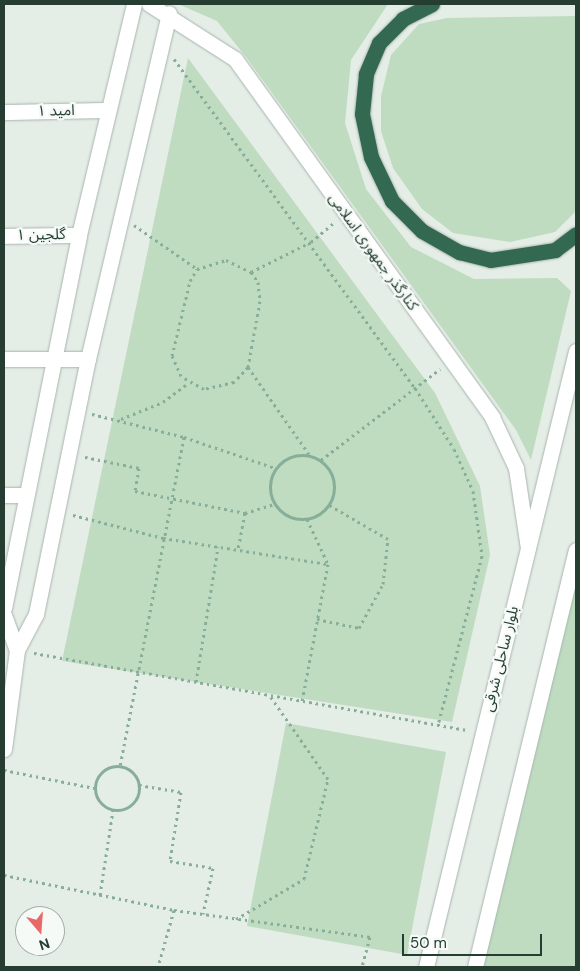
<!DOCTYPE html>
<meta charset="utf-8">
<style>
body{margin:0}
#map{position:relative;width:580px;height:971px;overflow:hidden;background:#e5ede7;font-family:"DM Sans","Noto Sans Arabic",sans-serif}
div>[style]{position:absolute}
.green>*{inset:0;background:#bfdcc1}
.path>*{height:3px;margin-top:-1.5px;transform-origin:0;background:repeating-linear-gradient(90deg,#87ae99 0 2.5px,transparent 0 6.5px)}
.path>.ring{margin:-1.5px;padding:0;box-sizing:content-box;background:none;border:3px solid #87ae99;border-radius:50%}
.roads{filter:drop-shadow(0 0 1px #a8b5ad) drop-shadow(0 0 1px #a8b5ad)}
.street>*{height:15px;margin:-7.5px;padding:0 7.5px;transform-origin:7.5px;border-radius:7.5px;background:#fff}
.secondary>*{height:15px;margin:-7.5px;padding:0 7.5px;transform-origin:7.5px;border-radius:7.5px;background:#fff}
.highway>*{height:15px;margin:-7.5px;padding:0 7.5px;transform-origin:7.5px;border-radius:7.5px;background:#336851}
span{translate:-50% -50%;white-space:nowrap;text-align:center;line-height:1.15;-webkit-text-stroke:4.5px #f5faf6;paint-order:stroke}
.street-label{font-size:15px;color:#253e31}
.frame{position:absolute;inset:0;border:5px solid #253e31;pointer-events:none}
.north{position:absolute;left:15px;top:906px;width:50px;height:50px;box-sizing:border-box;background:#f5faf6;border:1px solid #a2afa7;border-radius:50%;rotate:162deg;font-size:14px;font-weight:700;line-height:20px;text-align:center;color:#253e31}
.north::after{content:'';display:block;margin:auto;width:18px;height:22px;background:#e86967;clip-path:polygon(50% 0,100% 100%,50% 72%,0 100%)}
.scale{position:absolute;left:402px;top:934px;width:140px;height:22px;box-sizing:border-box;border:2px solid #253e31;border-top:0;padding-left:6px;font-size:15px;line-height:18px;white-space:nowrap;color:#253e31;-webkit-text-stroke:4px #f5faf6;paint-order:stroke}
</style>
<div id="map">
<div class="green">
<i style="clip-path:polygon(178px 4px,388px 4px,351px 60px,345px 123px,366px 189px,411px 247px,474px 279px,557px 278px,571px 291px,531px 460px,516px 430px,246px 57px,217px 21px)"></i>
<i style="clip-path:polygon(576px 16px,576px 211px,555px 232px,510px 242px,453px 233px,422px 209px,393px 168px,381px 131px,381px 96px,391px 55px,419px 24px,447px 18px)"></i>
<i style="clip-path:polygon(188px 58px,435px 393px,480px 486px,490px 555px,452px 722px,62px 661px)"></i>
<i style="clip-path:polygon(576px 548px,576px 967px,474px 967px)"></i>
<i style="clip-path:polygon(286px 723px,446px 752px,407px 955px,247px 926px)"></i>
</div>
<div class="path">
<i style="left:174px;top:59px;width:408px;rotate:53.8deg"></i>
<i style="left:415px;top:388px;width:72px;rotate:57.4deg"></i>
<i style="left:454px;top:449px;width:46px;rotate:65.7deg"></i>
<i style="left:473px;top:491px;width:66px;rotate:82.1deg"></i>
<i style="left:482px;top:556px;width:175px;rotate:104.6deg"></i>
<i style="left:134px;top:225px;width:77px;rotate:34.9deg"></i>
<i style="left:226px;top:260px;width:28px;rotate:26deg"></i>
<i style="left:251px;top:272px;width:12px;rotate:55deg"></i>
<i style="left:258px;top:282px;width:19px;rotate:84deg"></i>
<i style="left:260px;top:301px;width:67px;rotate:100.3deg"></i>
<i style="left:248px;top:367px;width:21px;rotate:133deg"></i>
<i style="left:234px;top:382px;width:31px;rotate:167deg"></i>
<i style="left:204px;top:389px;width:26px;rotate:-151deg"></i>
<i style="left:181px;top:376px;width:22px;rotate:-114deg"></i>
<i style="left:172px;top:356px;width:77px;rotate:-76.5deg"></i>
<i style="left:190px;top:281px;width:14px;rotate:-60deg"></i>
<i style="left:197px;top:269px;width:30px;rotate:-17deg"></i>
<i style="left:251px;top:272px;width:67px;rotate:-26.6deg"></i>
<i style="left:311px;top:242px;width:30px;rotate:-40deg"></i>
<i style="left:248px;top:367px;width:106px;rotate:55deg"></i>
<i style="left:92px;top:414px;width:95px;rotate:14deg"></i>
<i style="left:184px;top:437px;width:335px;rotate:101deg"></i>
<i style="left:121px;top:419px;width:45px;rotate:-22deg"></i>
<i style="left:163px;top:402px;width:31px;rotate:-37deg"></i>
<i style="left:184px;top:437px;width:96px;rotate:18.8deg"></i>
<i class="ring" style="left:270px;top:455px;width:61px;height:61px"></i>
<i style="left:85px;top:457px;width:55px;rotate:11.5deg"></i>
<i style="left:139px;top:468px;width:23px;rotate:100deg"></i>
<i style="left:135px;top:491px;width:112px;rotate:11.3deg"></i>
<i style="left:245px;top:513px;width:38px;rotate:101deg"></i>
<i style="left:321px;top:460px;width:150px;rotate:-37.4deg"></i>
<i style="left:245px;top:513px;width:30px;rotate:-17deg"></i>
<i style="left:73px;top:515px;width:93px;rotate:14.3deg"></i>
<i style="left:163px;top:538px;width:167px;rotate:9deg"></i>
<i style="left:328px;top:564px;width:139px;rotate:100.7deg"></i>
<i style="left:307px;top:519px;width:50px;rotate:65deg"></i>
<i style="left:317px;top:619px;width:43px;rotate:12.1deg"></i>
<i style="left:359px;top:628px;width:50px;rotate:-61.4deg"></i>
<i style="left:383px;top:584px;width:45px;rotate:-83.7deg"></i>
<i style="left:388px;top:539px;width:68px;rotate:-150deg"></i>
<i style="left:34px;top:653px;width:441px;rotate:10.1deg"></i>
<i style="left:196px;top:682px;width:137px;rotate:-80.7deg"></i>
<i class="ring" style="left:95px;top:766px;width:41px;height:41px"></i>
<i style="left:4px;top:770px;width:92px;rotate:11.3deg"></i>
<i style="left:139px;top:785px;width:43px;rotate:9.5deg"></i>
<i style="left:181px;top:792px;width:70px;rotate:99.1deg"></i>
<i style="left:170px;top:861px;width:44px;rotate:9.2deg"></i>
<i style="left:213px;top:868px;width:47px;rotate:102.3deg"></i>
<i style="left:4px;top:875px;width:174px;rotate:11.6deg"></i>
<i style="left:174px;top:910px;width:59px;rotate:105.7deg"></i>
<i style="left:100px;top:895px;width:86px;rotate:-81.3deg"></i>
<i style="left:174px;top:910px;width:198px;rotate:7.8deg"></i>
<i style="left:370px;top:937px;width:31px;rotate:105deg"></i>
<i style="left:236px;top:919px;width:79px;rotate:-30.5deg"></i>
<i style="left:304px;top:879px;width:103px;rotate:-76.5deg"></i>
<i style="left:328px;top:779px;width:101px;rotate:-124.9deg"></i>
</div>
<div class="roads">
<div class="street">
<i style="left:4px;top:112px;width:104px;rotate:-1.1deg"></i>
<i style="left:4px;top:236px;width:75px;rotate:-0.8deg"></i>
<i style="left:4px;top:359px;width:84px"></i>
<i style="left:4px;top:495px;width:22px"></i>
<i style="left:4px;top:608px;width:380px;rotate:-78.6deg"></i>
<i style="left:79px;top:235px;width:237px;rotate:-76.6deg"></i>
<i style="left:4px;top:615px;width:37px;rotate:70deg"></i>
<i style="left:4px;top:749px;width:100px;rotate:-82.5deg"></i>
<i style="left:17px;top:650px;width:41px;rotate:-62.2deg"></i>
<i style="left:36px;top:614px;width:260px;rotate:-78.5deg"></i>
<i style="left:88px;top:359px;width:355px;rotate:-76.8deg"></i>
</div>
<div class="secondary">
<i style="left:149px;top:4px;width:102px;rotate:32.6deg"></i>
<i style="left:235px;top:59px;width:441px;rotate:54.3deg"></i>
<i style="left:492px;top:417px;width:56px;rotate:64.8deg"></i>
<i style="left:516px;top:468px;width:81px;rotate:81.5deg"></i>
<i style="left:426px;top:967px;width:634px;rotate:-76.31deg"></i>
<i style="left:475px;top:967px;width:429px;rotate:-76.4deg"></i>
</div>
<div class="highway">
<i style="left:432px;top:4px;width:33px;rotate:153deg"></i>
<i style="left:403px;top:19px;width:34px;rotate:135deg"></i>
<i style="left:379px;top:43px;width:34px;rotate:113deg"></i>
<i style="left:366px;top:74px;width:40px;rotate:95.7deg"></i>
<i style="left:362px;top:114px;width:44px;rotate:78.2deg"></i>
<i style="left:371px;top:157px;width:49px;rotate:64.5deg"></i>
<i style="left:392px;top:201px;width:42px;rotate:45deg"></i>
<i style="left:422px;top:231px;width:43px;rotate:29.6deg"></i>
<i style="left:459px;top:252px;width:32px;rotate:14deg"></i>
<i style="left:490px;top:260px;width:66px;rotate:-8.7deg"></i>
<i style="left:555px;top:250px;width:26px;rotate:-37deg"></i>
</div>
</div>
<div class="street-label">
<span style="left:56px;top:111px;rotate:-1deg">امید ۱</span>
<span style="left:41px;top:235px;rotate:-1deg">گلجین ۱</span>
<span style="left:373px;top:252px;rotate:54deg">کنارگذر جمهوری اسلامی</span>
<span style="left:501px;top:659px;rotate:-76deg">بلوار ساحلی شرقی</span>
</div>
<div class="frame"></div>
<div class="north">N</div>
<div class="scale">50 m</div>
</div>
